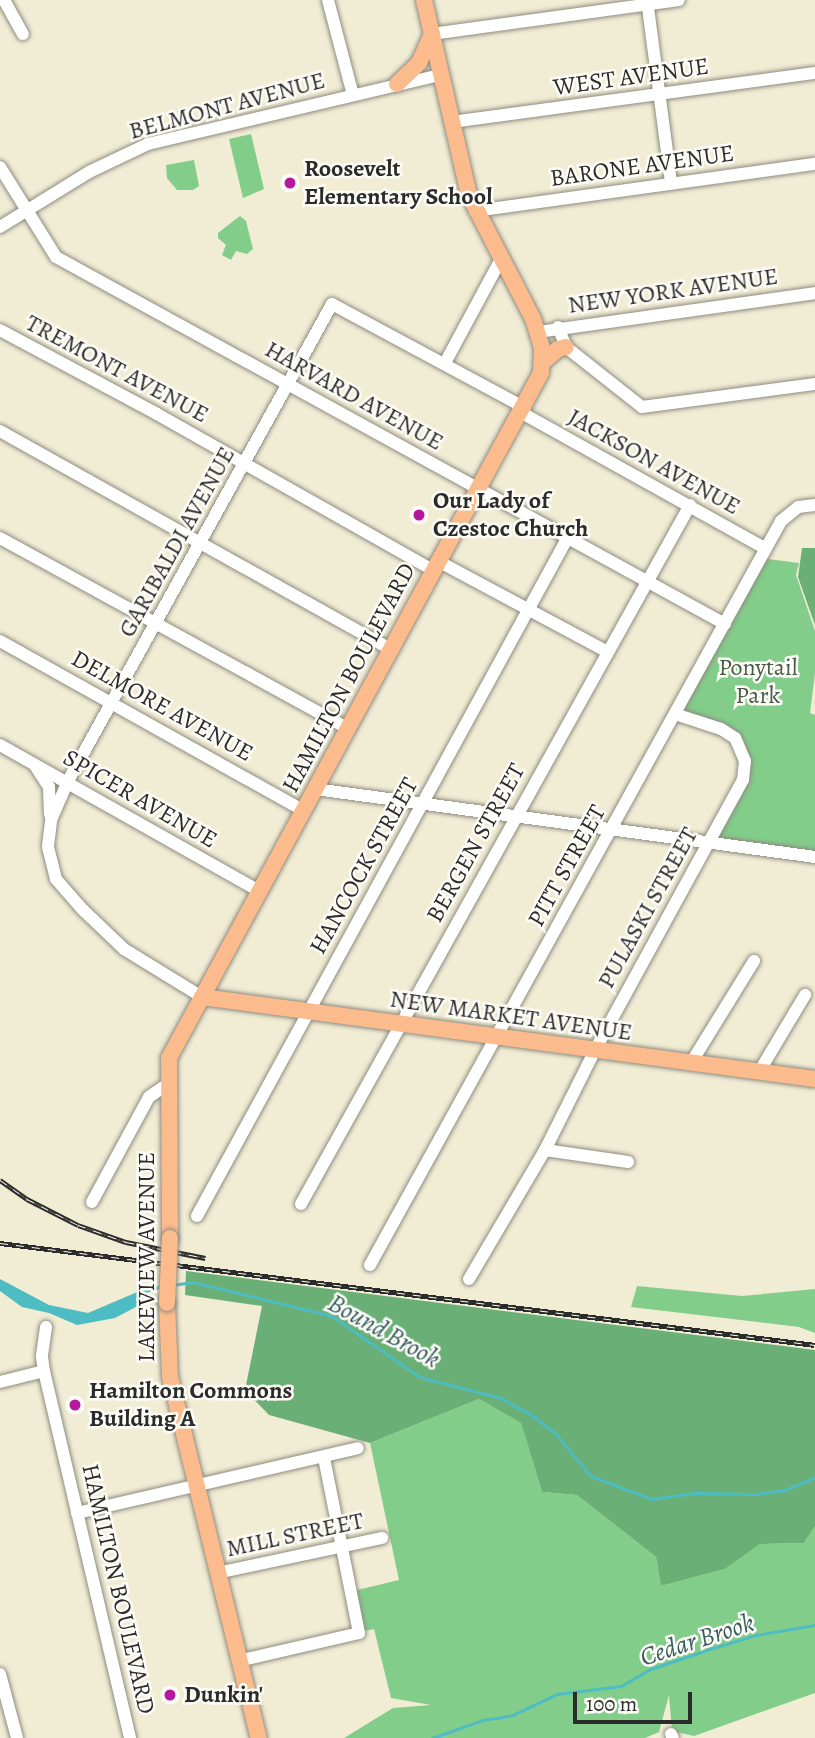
<!DOCTYPE html>
<style>
body{margin:0}
#map{position:relative;width:815px;height:1738px;overflow:hidden;background:#f1ecd4;font-family:Alegreya,serif}
div>[style]{position:absolute}
.green>*{inset:0;background:#83cd8a}
.forest>*{inset:0;background:#6ab076}
.water>*{inset:0;background:#4dbcc3}
.stream>*{height:2.5px;margin:-1.25px;padding:0 1.25px;transform-origin:1.25px;border-radius:1.25px;background:#4dbcc3}
.roads{filter:drop-shadow(0 0 2px #8e8c80) drop-shadow(0 0 2px #8e8c80)}
.minor>*{height:12px;margin:-6px;padding:0 6px;transform-origin:6px;border-radius:6px;background:#fff}
.major>*{height:16px;margin:-8px;padding:0 8px;transform-origin:8px;border-radius:8px;background:#fbbb8c}
.rail>*{height:5px;margin-top:-2.5px;transform-origin:0;background:repeating-linear-gradient(90deg,#fdfcf7 0 8px,#2b2b2b 0 16px);box-sizing:border-box;border-block:2px solid #2b2b2b}
.bridges{filter:drop-shadow(0 0 2px #8e8c80) drop-shadow(0 0 2px #8e8c80)}
.major-bridge>*{height:16px;margin:-8px;padding:0 8px;transform-origin:8px;border-radius:8px;background:#fbbb8c}
.dots>*{width:19px;height:19px;translate:-50% -50%;box-sizing:border-box;border:4px solid #fdfcf7;border-radius:50%}
span{translate:-50% -50%;white-space:nowrap;text-align:center;line-height:1.15;-webkit-text-stroke:5px #fdfcf7;paint-order:stroke}
.street-label{font-size:24px;color:#2b2b2b}
.poi-label{font-size:24px;color:#2b2b2b;font-weight:700}
.left{translate:0 -50%;text-align:left}
.park-label{font-size:24px;color:#455c48}
.water-label{font-size:26px;color:#375e60;font-style:italic}
.scale{position:absolute;left:573px;top:1692px;width:119px;height:32px;box-sizing:border-box;border:4px solid #2b2b2b;border-top:0;padding-left:9px;font-size:21px;line-height:24px;white-space:nowrap;color:#2b2b2b;-webkit-text-stroke:5px #fdfcf7;paint-order:stroke}
</style>
<div id="map">
<div class="green">
<i style="clip-path:polygon(251px 134px,264px 189px,243px 198px,229px 139px)"></i>
<i style="clip-path:polygon(194px 160px,199px 186px,193px 190px,177px 190px,167px 178px,166px 165px)"></i>
<i style="clip-path:polygon(240px 216px,246px 221px,253px 249px,247px 254px,236px 251px,231px 260px,222px 255px,226px 245px,218px 238px,218px 233px)"></i>
<i style="clip-path:polygon(761px 558px,799px 563px,796px 575px,815px 631px,815px 673px,810px 713px,815px 715px,815px 859px,710px 842px,746px 771px,733px 736px,675px 718px)"></i>
<i style="clip-path:polygon(637px 1286px,742px 1296px,815px 1289px,815px 1333px,799px 1327px,631px 1307px)"></i>
<i style="clip-path:polygon(479px 1399px,521px 1423px,542px 1492px,577px 1495px,656px 1557px,661px 1586px,725px 1569px,760px 1544px,804px 1543px,815px 1526px,815px 1693px,694px 1736px,672px 1731px,669px 1695px,659px 1732px,645px 1738px,344px 1738px,393px 1708px,431px 1705px,391px 1698px,374px 1629px,361px 1632px,353px 1591px,399px 1580px,370px 1443px)"></i>
</div>
<div class="forest">
<i style="clip-path:polygon(802px 548px,815px 548px,815px 625px,798px 577px)"></i>
<i style="clip-path:polygon(186px 1271px,815px 1350px,815px 1526px,804px 1543px,760px 1544px,725px 1569px,661px 1586px,656px 1557px,577px 1495px,542px 1492px,521px 1423px,479px 1399px,370px 1443px,269px 1415px,245px 1390px,262px 1306px,185px 1295px)"></i>
</div>
<div class="water">
<i style="clip-path:polygon(0 1279px,49px 1305px,88px 1313px,142px 1290px,149px 1300px,115px 1318px,77px 1325px,49px 1313px,22px 1307px,0 1291px)"></i>
</div>
<div class="stream">
<i style="left:172px;top:1285px;width:21px;rotate:-8deg"></i>
<i style="left:193px;top:1282px;width:143px;rotate:13.7deg"></i>
<i style="left:332px;top:1316px;width:107px;rotate:34.7deg"></i>
<i style="left:420px;top:1377px;width:84px;rotate:14.5deg"></i>
<i style="left:501px;top:1398px;width:39px;rotate:29deg"></i>
<i style="left:535px;top:1417px;width:28px;rotate:39deg"></i>
<i style="left:557px;top:1435px;width:53px;rotate:50.3deg"></i>
<i style="left:591px;top:1476px;width:65px;rotate:20.7deg"></i>
<i style="left:652px;top:1499px;width:43px;rotate:-7.9deg"></i>
<i style="left:695px;top:1493px;width:61px;rotate:0.9deg"></i>
<i style="left:756px;top:1494px;width:29px;rotate:-8deg"></i>
<i style="left:785px;top:1490px;width:33px;rotate:-23deg"></i>
<i style="left:142px;top:1292px;width:21px;rotate:-17deg"></i>
<i style="left:432px;top:1738px;width:54px;rotate:-19.4deg"></i>
<i style="left:483px;top:1720px;width:30px;rotate:-9deg"></i>
<i style="left:513px;top:1715px;width:49px;rotate:-25.5deg"></i>
<i style="left:557px;top:1694px;width:64px;rotate:-7.1deg"></i>
<i style="left:621px;top:1686px;width:34px;rotate:-30deg"></i>
<i style="left:651px;top:1669px;width:62px;rotate:-18.7deg"></i>
<i style="left:710px;top:1649px;width:48px;rotate:-16.9deg"></i>
<i style="left:756px;top:1635px;width:60px;rotate:-9.6deg"></i>
</div>
<div class="roads">
<div class="minor">
<i style="left:4px;top:0;width:39px;rotate:61deg"></i>
<i style="left:328px;top:0;width:98px;rotate:75.3deg"></i>
<i style="left:647px;top:0;width:185px;rotate:82.5deg"></i>
<i style="left:432px;top:34px;width:249px;rotate:-7.8deg"></i>
<i style="left:452px;top:122px;width:366px;rotate:-7.7deg"></i>
<i style="left:0;top:167px;width:106px;rotate:58.1deg"></i>
<i style="left:56px;top:257px;width:763px;rotate:28.75deg"></i>
<i style="left:475px;top:211px;width:343px;rotate:-7.9deg"></i>
<i style="left:0;top:227px;width:105px;rotate:-31.7deg"></i>
<i style="left:89px;top:172px;width:65px;rotate:-25.4deg"></i>
<i style="left:148px;top:144px;width:301px;rotate:-13.3deg"></i>
<i style="left:558px;top:327px;width:22px;rotate:68deg"></i>
<i style="left:566px;top:347px;width:97px;rotate:38.3deg"></i>
<i style="left:642px;top:407px;width:175px;rotate:-7.6deg"></i>
<i style="left:0;top:330px;width:178px;rotate:28.1deg"></i>
<i style="left:157px;top:414px;width:317px;rotate:29.5deg"></i>
<i style="left:538px;top:332px;width:280px;rotate:-8deg"></i>
<i style="left:445px;top:363px;width:118px;rotate:-61.7deg"></i>
<i style="left:522px;top:413px;width:279px;rotate:29.1deg"></i>
<i style="left:0;top:431px;width:447px;rotate:29.2deg"></i>
<i style="left:0;top:538px;width:396px;rotate:28.7deg"></i>
<i style="left:438px;top:561px;width:193px;rotate:28.2deg"></i>
<i style="left:0;top:641px;width:347px;rotate:29.2deg"></i>
<i style="left:0;top:745px;width:297px;rotate:29.4deg"></i>
<i style="left:36px;top:767px;width:24px;rotate:57deg"></i>
<i style="left:49px;top:787px;width:27px;rotate:88deg"></i>
<i style="left:315px;top:789px;width:505px;rotate:7.74deg"></i>
<i style="left:202px;top:997px;width:92px;rotate:-148.4deg"></i>
<i style="left:124px;top:949px;width:57px;rotate:-136.4deg"></i>
<i style="left:83px;top:910px;width:41px;rotate:-131.1deg"></i>
<i style="left:56px;top:879px;width:34px;rotate:-104deg"></i>
<i style="left:48px;top:846px;width:26px;rotate:-83deg"></i>
<i style="left:51px;top:820px;width:43px;rotate:-66.4deg"></i>
<i style="left:68px;top:781px;width:545px;rotate:-61.04deg"></i>
<i style="left:332px;top:304px;width:219px;rotate:28.3deg"></i>
<i style="left:691px;top:1063px;width:120px;rotate:-58.3deg"></i>
<i style="left:759px;top:1072px;width:90px;rotate:-59.1deg"></i>
<i style="left:545px;top:1150px;width:84px;rotate:8.2deg"></i>
<i style="left:92px;top:1202px;width:119px;rotate:-61.5deg"></i>
<i style="left:149px;top:1097px;width:24px;rotate:-35deg"></i>
<i style="left:301px;top:1204px;width:800px;rotate:-60.9deg"></i>
<i style="left:197px;top:1216px;width:774px;rotate:-61.35deg"></i>
<i style="left:370px;top:1265px;width:850px;rotate:-61.08deg"></i>
<i style="left:781px;top:521px;width:22px;rotate:-39deg"></i>
<i style="left:798px;top:507px;width:17px;rotate:-7deg"></i>
<i style="left:469px;top:1279px;width:150px;rotate:-59.5deg"></i>
<i style="left:545px;top:1150px;width:112px;rotate:-63.4deg"></i>
<i style="left:595px;top:1050px;width:308px;rotate:-61.3deg"></i>
<i style="left:743px;top:780px;width:19px;rotate:-84deg"></i>
<i style="left:745px;top:761px;width:25px;rotate:-113deg"></i>
<i style="left:735px;top:738px;width:17px;rotate:-147deg"></i>
<i style="left:721px;top:729px;width:48px;rotate:-161.9deg"></i>
<i style="left:46px;top:1327px;width:30px;rotate:98deg"></i>
<i style="left:42px;top:1357px;width:14px;rotate:82deg"></i>
<i style="left:44px;top:1371px;width:377px;rotate:76.8deg"></i>
<i style="left:0;top:1382px;width:45px;rotate:-14deg"></i>
<i style="left:77px;top:1513px;width:288px;rotate:-13deg"></i>
<i style="left:217px;top:1573px;width:169px;rotate:-12deg"></i>
<i style="left:238px;top:1661px;width:124px;rotate:-13deg"></i>
<i style="left:359px;top:1633px;width:178px;rotate:-101.3deg"></i>
<i style="left:0;top:1674px;width:66px;rotate:75.1deg"></i>
<i style="left:671px;top:1734px;width:4px;rotate:63deg"></i>
</div>
<div class="major">
<i style="left:397px;top:84px;width:30px;rotate:-44deg"></i>
<i style="left:419px;top:63px;width:32px;rotate:-66deg"></i>
<i style="left:543px;top:362px;width:20px;rotate:-41deg"></i>
<i style="left:558px;top:349px;width:8px;rotate:-14deg"></i>
<i style="left:202px;top:997px;width:618px;rotate:7.62deg"></i>
<i style="left:170px;top:1238px;width:180px;rotate:-90.3deg"></i>
<i style="left:169px;top:1058px;width:779px;rotate:-61.5deg"></i>
<i style="left:541px;top:373px;width:25px;rotate:-88deg"></i>
<i style="left:542px;top:348px;width:30px;rotate:-107deg"></i>
<i style="left:533px;top:319px;width:140px;rotate:-117.3deg"></i>
<i style="left:469px;top:195px;width:200px;rotate:-103deg"></i>
<i style="left:167px;top:1303px;width:74px;rotate:87.7deg"></i>
<i style="left:170px;top:1377px;width:372px;rotate:76.2deg"></i>
</div>
</div>
<div class="rail">
<i style="left:0;top:1180px;width:33px;rotate:35deg"></i>
<i style="left:27px;top:1199px;width:57px;rotate:27deg"></i>
<i style="left:78px;top:1225px;width:51px;rotate:19.5deg"></i>
<i style="left:126px;top:1242px;width:81px;rotate:11.4deg"></i>
<i style="left:0;top:1243px;width:821px;rotate:7.13deg"></i>
</div>
<div class="bridges">
<div class="major-bridge">
<i style="left:167px;top:1303px;width:65px;rotate:-87.4deg"></i>
</div>
</div>
<div class="dots">
<i style="left:290px;top:183px;background:#b5179e"></i>
<i style="left:419px;top:515px;background:#b5179e"></i>
<i style="left:75px;top:1405px;background:#b5179e"></i>
<i style="left:170px;top:1695px;background:#b5179e"></i>
</div>
<div class="street-label">
<span style="left:631px;top:77px;rotate:-8deg">WEST AVENUE</span>
<span style="left:227px;top:106px;rotate:-15deg">BELMONT AVENUE</span>
<span style="left:642px;top:166px;rotate:-8deg">BARONE AVENUE</span>
<span style="left:673px;top:291px;rotate:-8deg">NEW YORK AVENUE</span>
<span style="left:117px;top:369px;rotate:28deg">TREMONT AVENUE</span>
<span style="left:354px;top:396px;rotate:29deg">HARVARD AVENUE</span>
<span style="left:654px;top:462px;rotate:29deg">JACKSON AVENUE</span>
<span style="left:177px;top:542px;rotate:-61deg">GARIBALDI AVENUE</span>
<span style="left:349px;top:678px;rotate:-62deg">HAMILTON BOULEVARD</span>
<span style="left:162px;top:706px;rotate:29deg">DELMORE AVENUE</span>
<span style="left:140px;top:799px;rotate:30deg">SPICER AVENUE</span>
<span style="left:476px;top:843px;rotate:-61deg">BERGEN STREET</span>
<span style="left:364px;top:866px;rotate:-61deg">HANCOCK STREET</span>
<span style="left:567px;top:866px;rotate:-61deg">PITT STREET</span>
<span style="left:648px;top:908px;rotate:-61deg">PULASKI STREET</span>
<span style="left:511px;top:1016px;rotate:8deg">NEW MARKET AVENUE</span>
<span style="left:147px;top:1257px;rotate:-90deg">LAKEVIEW AVENUE</span>
<span style="left:295px;top:1535px;rotate:-12deg">MILL STREET</span>
<span style="left:118px;top:1589px;rotate:77deg">HAMILTON BOULEVARD</span>
</div>
<div class="poi-label">
<span class="left" style="left:304px;top:183px">Roosevelt<br>Elementary School</span>
<span class="left" style="left:433px;top:515px">Our Lady of<br>Czestoc Church</span>
<span class="left" style="left:89px;top:1405px">Hamilton Commons<br>Building A</span>
<span class="left" style="left:184px;top:1695px">Dunkin'</span>
</div>
<div class="park-label">
<span style="left:758px;top:682px">Ponytail<br>Park</span>
</div>
<div class="water-label">
<span style="left:384px;top:1331px;rotate:29deg">Bound Brook</span>
<span style="left:697px;top:1640px;rotate:-18deg">Cedar Brook</span>
</div>
<div class="scale">100 m</div>
</div>
